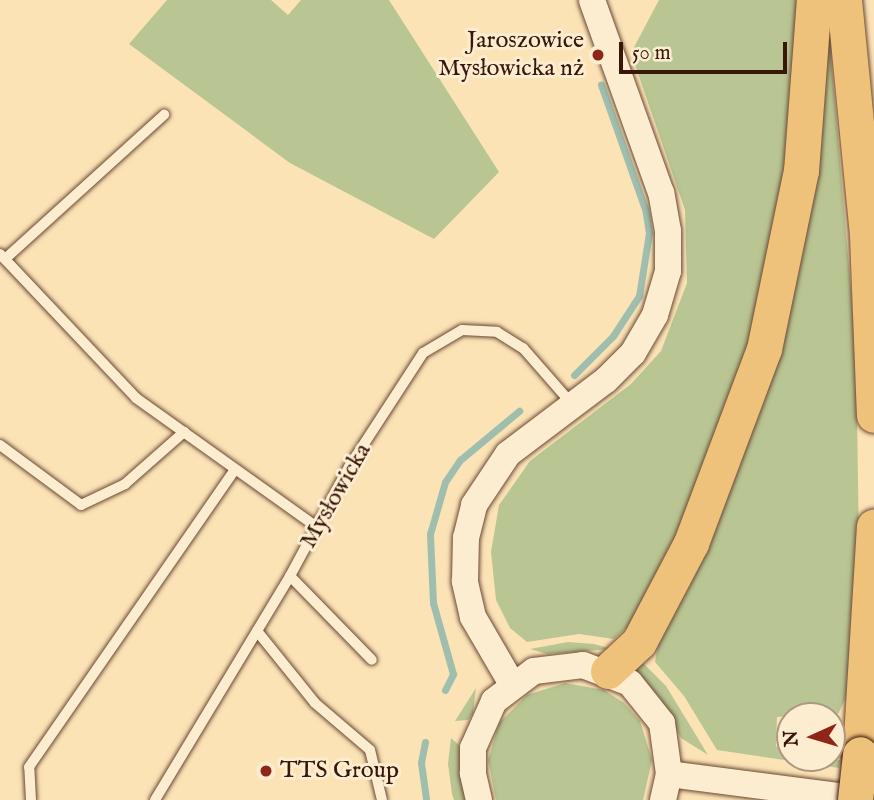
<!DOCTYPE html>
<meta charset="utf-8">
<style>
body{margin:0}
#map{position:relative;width:874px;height:800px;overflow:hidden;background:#fce3b6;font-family:"IM FELL English",serif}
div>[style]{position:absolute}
.green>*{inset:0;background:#b9c592}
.stream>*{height:7px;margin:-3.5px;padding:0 3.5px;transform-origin:3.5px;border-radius:3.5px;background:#9fbeae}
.roads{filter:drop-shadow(0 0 2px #694934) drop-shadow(0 0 2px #694934)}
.lane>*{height:10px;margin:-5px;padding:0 5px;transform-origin:5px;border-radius:5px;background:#fdedd0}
.secondary>*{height:26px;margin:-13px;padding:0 13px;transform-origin:13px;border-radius:13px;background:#fdedd0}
.highway>*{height:35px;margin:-17.5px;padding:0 17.5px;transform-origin:17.5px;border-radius:17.5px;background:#eec27b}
.bridges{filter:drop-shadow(0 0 2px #381609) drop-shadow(0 0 2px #381609)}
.highway-bridge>*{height:35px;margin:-17.5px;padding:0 17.5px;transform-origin:17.5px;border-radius:17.5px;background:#eec27b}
.dots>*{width:19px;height:19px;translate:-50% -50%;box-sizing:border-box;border:4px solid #fdedd0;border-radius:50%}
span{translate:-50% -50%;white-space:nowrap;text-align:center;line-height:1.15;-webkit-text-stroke:6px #fdedd0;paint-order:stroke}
.poi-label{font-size:24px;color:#381609}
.right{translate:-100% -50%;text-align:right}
.left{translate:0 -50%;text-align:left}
.street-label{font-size:24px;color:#381609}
.north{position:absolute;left:776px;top:702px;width:70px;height:70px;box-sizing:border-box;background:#fdedd0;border:2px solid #ae9780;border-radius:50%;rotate:266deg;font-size:19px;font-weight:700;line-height:28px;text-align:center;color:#381609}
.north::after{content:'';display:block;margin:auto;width:24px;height:32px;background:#8f2418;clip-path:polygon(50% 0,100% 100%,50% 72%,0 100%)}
.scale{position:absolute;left:619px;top:42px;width:168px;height:32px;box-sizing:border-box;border:4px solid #381609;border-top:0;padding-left:9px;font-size:21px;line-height:24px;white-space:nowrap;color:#381609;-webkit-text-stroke:5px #fdedd0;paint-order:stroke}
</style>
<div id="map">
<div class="green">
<i style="clip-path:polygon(167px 0,271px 0,288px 15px,301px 0,389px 0,499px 172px,434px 239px,290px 163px,129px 44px)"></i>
<i style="clip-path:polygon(659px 0,801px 0,798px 77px,776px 241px,726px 425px,633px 630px,626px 628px,614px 639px,579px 634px,527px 642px,510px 628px,496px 600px,491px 552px,499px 505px,530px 461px,631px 384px,661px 351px,687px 283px,685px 210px,631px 53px)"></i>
<i style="clip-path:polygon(828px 23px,856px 348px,859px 547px,847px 696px,838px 714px,777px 717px,776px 746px,790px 758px,840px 760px,839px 768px,717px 750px,684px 696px,655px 662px,658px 644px,653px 640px,707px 530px)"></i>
<i style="clip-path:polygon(568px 642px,594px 644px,612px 649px,547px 654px,530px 649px)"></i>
<i style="clip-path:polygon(641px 661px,666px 686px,708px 755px,681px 738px,660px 698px,635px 674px)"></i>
<i style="clip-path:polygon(565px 683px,604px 690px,624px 703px,640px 721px,652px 760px,643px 800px,496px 800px,488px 760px,499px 723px,527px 695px)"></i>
<i style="clip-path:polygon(476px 688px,473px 713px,468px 720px,455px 721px)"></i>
<i style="clip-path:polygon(451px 738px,460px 746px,465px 800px,454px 800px,452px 794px,448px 764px)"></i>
</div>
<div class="stream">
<i style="left:574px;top:375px;width:55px;rotate:-45deg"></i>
<i style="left:613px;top:336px;width:48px;rotate:-57deg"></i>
<i style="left:639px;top:296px;width:64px;rotate:-81deg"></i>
<i style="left:649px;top:233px;width:24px;rotate:-99deg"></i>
<i style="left:645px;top:209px;width:132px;rotate:-109.5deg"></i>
<i style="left:445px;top:690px;width:18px;rotate:-63deg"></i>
<i style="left:453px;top:674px;width:74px;rotate:-105.7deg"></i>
<i style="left:433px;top:603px;width:69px;rotate:-92.5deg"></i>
<i style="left:430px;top:534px;width:54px;rotate:-73.9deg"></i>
<i style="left:445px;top:482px;width:27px;rotate:-56deg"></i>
<i style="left:460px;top:460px;width:77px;rotate:-39.7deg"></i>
<i style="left:425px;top:742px;width:21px;rotate:101deg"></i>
<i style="left:421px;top:763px;width:37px;rotate:82deg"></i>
</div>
<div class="roads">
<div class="lane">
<i style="left:0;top:254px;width:198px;rotate:46.6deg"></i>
<i style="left:136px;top:398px;width:222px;rotate:35.5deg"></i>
<i style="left:5px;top:259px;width:215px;rotate:-42.2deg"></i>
<i style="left:0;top:445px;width:101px;rotate:36.5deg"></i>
<i style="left:81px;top:505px;width:49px;rotate:-25.5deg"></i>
<i style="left:125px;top:484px;width:79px;rotate:-41.4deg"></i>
<i style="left:290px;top:576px;width:117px;rotate:45.7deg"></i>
<i style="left:257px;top:631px;width:92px;rotate:51.1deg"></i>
<i style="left:315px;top:703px;width:72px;rotate:40.5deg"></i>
<i style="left:370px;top:750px;width:51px;rotate:76.5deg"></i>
<i style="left:31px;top:800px;width:33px;rotate:-93deg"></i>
<i style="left:29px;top:767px;width:362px;rotate:-55.3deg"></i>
<i style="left:155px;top:800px;width:262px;rotate:-58.9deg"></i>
<i style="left:290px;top:576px;width:124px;rotate:-61.6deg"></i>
<i style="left:349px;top:467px;width:136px;rotate:-57deg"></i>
<i style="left:423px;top:353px;width:45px;rotate:-30.5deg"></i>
<i style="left:462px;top:330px;width:35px;rotate:3deg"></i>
<i style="left:497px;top:332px;width:31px;rotate:32deg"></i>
<i style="left:523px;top:348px;width:74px;rotate:48.8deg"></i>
</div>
<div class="secondary">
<i style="left:512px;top:684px;width:78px;rotate:-120.2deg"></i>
<i style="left:473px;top:617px;width:37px;rotate:-103deg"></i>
<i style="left:465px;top:581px;width:43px;rotate:-88.7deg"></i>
<i style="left:466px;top:538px;width:34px;rotate:-76deg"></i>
<i style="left:474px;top:505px;width:61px;rotate:-56.3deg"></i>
<i style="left:508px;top:454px;width:123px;rotate:-37.1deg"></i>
<i style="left:606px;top:380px;width:38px;rotate:-45deg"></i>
<i style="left:633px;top:353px;width:44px;rotate:-59.9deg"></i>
<i style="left:655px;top:315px;width:46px;rotate:-73.5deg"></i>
<i style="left:668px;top:271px;width:40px;rotate:-90deg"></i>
<i style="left:668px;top:231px;width:39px;rotate:-100deg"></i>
<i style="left:661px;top:193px;width:205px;rotate:-109.7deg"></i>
<i style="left:669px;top:774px;width:202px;rotate:7.4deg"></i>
<i style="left:479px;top:800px;width:28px;rotate:-103deg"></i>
<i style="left:473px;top:773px;width:25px;rotate:-90deg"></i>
<i style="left:473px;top:748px;width:51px;rotate:-65.9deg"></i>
<i style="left:494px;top:701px;width:50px;rotate:-36.9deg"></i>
<i style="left:534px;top:671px;width:49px;rotate:-7deg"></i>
<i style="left:583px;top:665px;width:50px;rotate:21deg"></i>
<i style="left:630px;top:683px;width:51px;rotate:51.3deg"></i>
<i style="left:662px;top:723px;width:51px;rotate:82.2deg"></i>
<i style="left:669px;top:774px;width:27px;rotate:103deg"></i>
</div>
<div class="highway">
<i style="left:844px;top:0;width:236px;rotate:84.4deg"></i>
<i style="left:867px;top:235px;width:180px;rotate:87.8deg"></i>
<i style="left:608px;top:671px;width:42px;rotate:-43.1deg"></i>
<i style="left:639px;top:642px;width:112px;rotate:-62.3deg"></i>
<i style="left:691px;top:543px;width:207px;rotate:-69.4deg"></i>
<i style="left:764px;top:349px;width:182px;rotate:-78.3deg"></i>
<i style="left:801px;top:171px;width:171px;rotate:-85.7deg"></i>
<i style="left:860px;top:754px;width:228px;rotate:-86.5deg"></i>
</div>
</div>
<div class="bridges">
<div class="highway-bridge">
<i style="left:855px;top:800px;width:46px;rotate:-83.8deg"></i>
</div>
</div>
<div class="dots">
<i style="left:598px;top:55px;background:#8f2418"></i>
<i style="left:266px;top:771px;background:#8f2418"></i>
</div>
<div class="poi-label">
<span class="right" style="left:584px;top:55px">Jaroszowice<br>Mysłowicka nż</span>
<span class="left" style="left:280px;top:771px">TTS Group</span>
</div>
<div class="street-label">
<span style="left:336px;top:496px;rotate:-60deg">Mysłowicka</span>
</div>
<div class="north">N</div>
<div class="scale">50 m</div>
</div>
